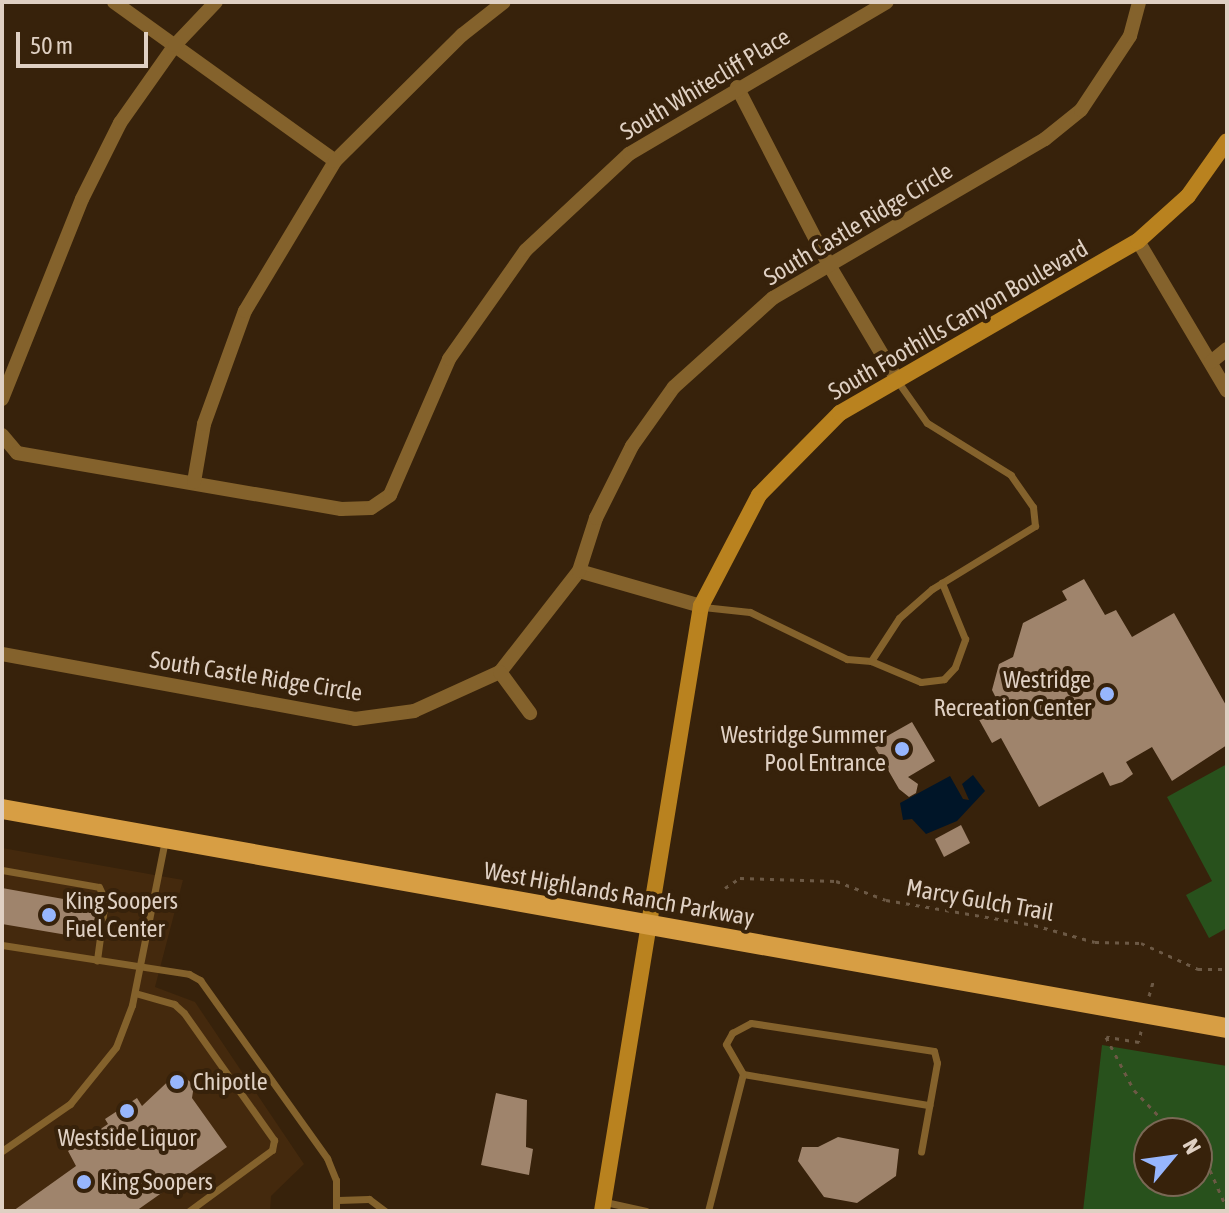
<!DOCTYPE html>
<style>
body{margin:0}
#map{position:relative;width:1229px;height:1213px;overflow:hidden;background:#37220b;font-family:"Asap Condensed",sans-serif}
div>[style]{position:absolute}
.built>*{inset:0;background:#44290d}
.green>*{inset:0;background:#28511c}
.water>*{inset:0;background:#001528}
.building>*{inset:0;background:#9f846c}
.path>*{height:3px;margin-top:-1.5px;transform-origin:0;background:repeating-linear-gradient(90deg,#6c5945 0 4px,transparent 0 10px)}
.lane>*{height:7px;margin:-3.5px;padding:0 3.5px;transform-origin:3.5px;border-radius:3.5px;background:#84622c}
.street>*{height:14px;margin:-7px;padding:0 7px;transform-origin:7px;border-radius:7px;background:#84622c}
.secondary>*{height:16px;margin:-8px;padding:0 8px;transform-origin:8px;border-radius:8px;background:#b9821f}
.primary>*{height:20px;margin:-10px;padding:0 10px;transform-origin:10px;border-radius:10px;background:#d79e44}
.dots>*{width:22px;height:22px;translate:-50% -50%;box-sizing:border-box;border:4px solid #37220b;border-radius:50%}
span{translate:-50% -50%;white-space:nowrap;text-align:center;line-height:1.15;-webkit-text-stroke:8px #37220b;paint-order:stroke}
.street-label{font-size:24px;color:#dfd0c3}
.poi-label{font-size:24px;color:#dfd0c3}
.right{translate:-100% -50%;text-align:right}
.left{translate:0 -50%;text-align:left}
.frame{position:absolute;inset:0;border:4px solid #dfd0c3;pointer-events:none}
.north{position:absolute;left:1133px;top:1117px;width:80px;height:80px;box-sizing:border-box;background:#37220b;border:2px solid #7a6855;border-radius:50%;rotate:61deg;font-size:22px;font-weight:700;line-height:32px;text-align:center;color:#dfd0c3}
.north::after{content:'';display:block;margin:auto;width:28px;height:36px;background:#97b6fd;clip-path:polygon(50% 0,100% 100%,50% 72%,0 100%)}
.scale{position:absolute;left:16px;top:32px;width:132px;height:36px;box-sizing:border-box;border:4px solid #dfd0c3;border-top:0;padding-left:10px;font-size:24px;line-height:28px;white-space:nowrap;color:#dfd0c3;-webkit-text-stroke:6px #37220b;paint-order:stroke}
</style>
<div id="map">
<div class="built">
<i style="clip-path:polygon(2px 848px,183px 880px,155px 987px,195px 1002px,304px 1164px,271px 1196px,270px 1211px,2px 1211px)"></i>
</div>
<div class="green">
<i style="clip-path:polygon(1227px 764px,1227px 928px,1209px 938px,1186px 895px,1212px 881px,1167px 797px)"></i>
<i style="clip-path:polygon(evenodd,1102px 1045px,1227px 1066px,1227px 1211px,1083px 1211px,1102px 1045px,1149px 1133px,1197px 1133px,1197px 1181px,1149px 1181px,1149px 1133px)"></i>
</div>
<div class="water">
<i style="clip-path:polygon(973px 775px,985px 791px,957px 821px,926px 834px,912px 819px,903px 820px,900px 803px,950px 776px,963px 799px,969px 800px,962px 784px)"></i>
</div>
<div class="building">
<i style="clip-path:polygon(1084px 579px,1105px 615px,1116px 610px,1132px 637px,1174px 613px,1227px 707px,1227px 745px,1172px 781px,1152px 747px,1126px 762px,1133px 774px,1122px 782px,1110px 786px,1103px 772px,1039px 807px,1001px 738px,992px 743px,977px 716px,996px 698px,992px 690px,999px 664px,1013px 657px,1023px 623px,1067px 600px,1062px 591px)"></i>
<i style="clip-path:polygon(912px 722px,935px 761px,908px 777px,918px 784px,916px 793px,909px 797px,899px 789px,873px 744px)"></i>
<i style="clip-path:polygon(961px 825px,970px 843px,944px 857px,935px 839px)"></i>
<i style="clip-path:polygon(2px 888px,97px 905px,91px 939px,2px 924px)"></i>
<i style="clip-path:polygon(178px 1072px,194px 1085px,192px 1098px,227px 1147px,136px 1211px,13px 1211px,76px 1166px,68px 1151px,108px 1124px,105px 1119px,137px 1098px,142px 1106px)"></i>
<i style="clip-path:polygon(496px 1093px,527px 1100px,526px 1147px,533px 1149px,529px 1175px,481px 1165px)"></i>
<i style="clip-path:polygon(838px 1137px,899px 1149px,896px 1176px,857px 1203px,824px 1197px,798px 1161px,802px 1147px,818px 1147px)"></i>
</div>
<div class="path">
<i style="left:725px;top:888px;width:18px;rotate:-34deg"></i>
<i style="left:740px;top:878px;width:96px;rotate:1.8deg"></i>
<i style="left:836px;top:881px;width:53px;rotate:20.8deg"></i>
<i style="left:886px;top:900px;width:150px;rotate:9.6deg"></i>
<i style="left:1034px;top:925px;width:63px;rotate:15.6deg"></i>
<i style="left:1095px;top:942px;width:46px;rotate:1.2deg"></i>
<i style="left:1141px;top:943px;width:63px;rotate:24.5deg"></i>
<i style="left:1198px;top:969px;width:29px"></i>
<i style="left:1149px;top:996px;width:19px;rotate:-74deg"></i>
<i style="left:1141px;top:1031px;width:11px;rotate:100deg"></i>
<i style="left:1139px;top:1042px;width:33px;rotate:-171deg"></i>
<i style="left:1106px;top:1037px;width:60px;rotate:62.2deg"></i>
<i style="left:1134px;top:1090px;width:59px;rotate:46.4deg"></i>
<i style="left:1197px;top:1156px;width:19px;rotate:47deg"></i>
<i style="left:1210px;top:1170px;width:43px;rotate:66.4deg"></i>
</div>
<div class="lane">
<i style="left:703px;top:607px;width:47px;rotate:6.1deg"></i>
<i style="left:750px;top:612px;width:108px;rotate:25.9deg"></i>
<i style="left:847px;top:659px;width:24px;rotate:5deg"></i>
<i style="left:871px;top:661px;width:51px;rotate:-56.9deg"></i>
<i style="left:899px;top:618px;width:44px;rotate:-41.3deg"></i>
<i style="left:932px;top:589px;width:121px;rotate:-31.5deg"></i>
<i style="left:1035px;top:526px;width:19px;rotate:-96deg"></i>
<i style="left:1033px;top:507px;width:39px;rotate:-125deg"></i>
<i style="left:1011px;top:475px;width:99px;rotate:-148.2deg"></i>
<i style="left:927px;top:423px;width:54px;rotate:-125.2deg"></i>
<i style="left:871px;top:661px;width:54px;rotate:22.8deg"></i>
<i style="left:921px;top:682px;width:23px;rotate:-7deg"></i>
<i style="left:944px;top:679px;width:16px;rotate:-47deg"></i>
<i style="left:955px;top:667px;width:30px;rotate:-70deg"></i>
<i style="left:965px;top:639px;width:61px;rotate:-112.3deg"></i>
<i style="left:2px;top:870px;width:98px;rotate:9.9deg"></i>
<i style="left:99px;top:887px;width:14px;rotate:65deg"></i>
<i style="left:105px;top:900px;width:61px;rotate:97.6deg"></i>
<i style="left:2px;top:945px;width:189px;rotate:8.8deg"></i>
<i style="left:189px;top:974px;width:13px;rotate:29deg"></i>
<i style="left:200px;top:980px;width:219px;rotate:54.5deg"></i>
<i style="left:327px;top:1158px;width:24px;rotate:68deg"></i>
<i style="left:336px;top:1180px;width:31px;rotate:90deg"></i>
<i style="left:135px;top:993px;width:41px;rotate:15.8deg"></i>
<i style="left:174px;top:1004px;width:13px;rotate:42deg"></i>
<i style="left:184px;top:1013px;width:156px;rotate:54.7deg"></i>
<i style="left:274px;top:1140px;width:10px;rotate:101deg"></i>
<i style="left:272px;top:1150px;width:103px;rotate:143.7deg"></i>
<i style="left:743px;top:1074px;width:189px;rotate:9.5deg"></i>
<i style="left:2px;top:1151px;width:83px;rotate:-34.7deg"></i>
<i style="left:70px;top:1104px;width:73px;rotate:-51.1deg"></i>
<i style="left:116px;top:1047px;width:45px;rotate:-69.1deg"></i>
<i style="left:132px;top:1005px;width:168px;rotate:-78.7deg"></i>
<i style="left:338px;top:1200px;width:31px;rotate:-2deg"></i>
<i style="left:369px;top:1199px;width:20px;rotate:37deg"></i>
<i style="left:605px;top:1202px;width:42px;rotate:12.4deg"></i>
<i style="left:708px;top:1211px;width:141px;rotate:-75.7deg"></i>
<i style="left:743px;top:1074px;width:34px;rotate:-120deg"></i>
<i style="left:726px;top:1044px;width:13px;rotate:-61deg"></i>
<i style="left:732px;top:1033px;width:21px;rotate:-28deg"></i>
<i style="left:751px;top:1023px;width:185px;rotate:8.7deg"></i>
<i style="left:934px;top:1051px;width:12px;rotate:76deg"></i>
<i style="left:937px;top:1063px;width:90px;rotate:100.2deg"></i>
</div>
<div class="street">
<i style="left:114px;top:2px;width:272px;rotate:35.7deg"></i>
<i style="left:737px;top:87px;width:200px;rotate:62.7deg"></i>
<i style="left:829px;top:265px;width:131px;rotate:59.3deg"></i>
<i style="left:1138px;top:241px;width:174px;rotate:59.3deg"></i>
<i style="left:1211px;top:362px;width:21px;rotate:-39deg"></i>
<i style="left:2px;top:399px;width:215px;rotate:-68.2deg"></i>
<i style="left:82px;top:199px;width:85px;rotate:-63.4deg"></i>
<i style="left:120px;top:123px;width:95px;rotate:-54.8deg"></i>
<i style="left:175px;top:45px;width:59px;rotate:-46.4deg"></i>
<i style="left:2px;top:435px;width:23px;rotate:50deg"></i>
<i style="left:17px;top:453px;width:329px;rotate:9.8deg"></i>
<i style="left:341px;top:509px;width:30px;rotate:-2deg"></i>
<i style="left:371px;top:508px;width:23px;rotate:-34deg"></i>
<i style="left:390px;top:495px;width:148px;rotate:-66.5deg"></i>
<i style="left:449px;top:359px;width:133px;rotate:-54.8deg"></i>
<i style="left:526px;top:250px;width:141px;rotate:-43deg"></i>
<i style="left:629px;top:154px;width:299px;rotate:-30.5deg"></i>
<i style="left:194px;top:482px;width:59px;rotate:-80.2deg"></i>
<i style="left:204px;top:424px;width:120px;rotate:-70.1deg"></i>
<i style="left:245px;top:311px;width:175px;rotate:-59deg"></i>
<i style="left:335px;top:161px;width:179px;rotate:-44.8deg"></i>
<i style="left:462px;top:35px;width:53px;rotate:-38.2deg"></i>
<i style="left:579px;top:571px;width:127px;rotate:16deg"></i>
<i style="left:2px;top:654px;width:359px;rotate:10.4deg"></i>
<i style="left:355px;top:719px;width:60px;rotate:-7.7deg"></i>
<i style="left:414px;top:711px;width:94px;rotate:-24.4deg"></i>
<i style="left:500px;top:672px;width:128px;rotate:-52deg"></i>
<i style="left:579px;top:571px;width:56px;rotate:-72.2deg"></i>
<i style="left:596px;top:518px;width:80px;rotate:-63.4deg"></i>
<i style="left:632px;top:446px;width:72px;rotate:-54.6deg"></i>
<i style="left:674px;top:387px;width:133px;rotate:-42deg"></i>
<i style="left:773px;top:298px;width:315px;rotate:-30.3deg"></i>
<i style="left:1045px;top:139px;width:46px;rotate:-38.9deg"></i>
<i style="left:1081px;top:110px;width:89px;rotate:-56.5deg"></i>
<i style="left:1130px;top:36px;width:35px;rotate:-75deg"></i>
<i style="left:500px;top:672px;width:51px;rotate:53.8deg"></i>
</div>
<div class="secondary">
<i style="left:602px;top:1211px;width:613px;rotate:-80.71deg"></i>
<i style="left:701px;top:606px;width:125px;rotate:-62.4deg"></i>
<i style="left:759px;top:495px;width:115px;rotate:-45.4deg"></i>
<i style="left:840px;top:413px;width:344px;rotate:-30deg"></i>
<i style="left:1138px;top:241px;width:67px;rotate:-42deg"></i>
<i style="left:1188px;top:196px;width:67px;rotate:-54.7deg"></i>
</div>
<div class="primary">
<i style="left:2px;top:809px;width:1244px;rotate:10.14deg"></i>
</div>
<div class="dots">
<i style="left:1107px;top:694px;background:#97b6fd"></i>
<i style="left:902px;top:749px;background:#97b6fd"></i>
<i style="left:49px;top:915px;background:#97b6fd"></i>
<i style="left:177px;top:1082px;background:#97b6fd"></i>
<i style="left:127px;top:1111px;background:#97b6fd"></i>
<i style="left:84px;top:1182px;background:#97b6fd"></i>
</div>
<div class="street-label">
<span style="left:705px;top:84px;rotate:-31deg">South Whitecliff Place</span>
<span style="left:858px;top:224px;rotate:-31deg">South Castle Ridge Circle</span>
<span style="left:958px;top:320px;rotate:-30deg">South Foothills Canyon Boulevard</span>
<span style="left:256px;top:676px;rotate:9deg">South Castle Ridge Circle</span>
<span style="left:619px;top:894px;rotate:10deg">West Highlands Ranch Parkway</span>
<span style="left:980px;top:900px;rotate:10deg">Marcy Gulch Trail</span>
</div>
<div class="poi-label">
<span class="right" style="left:1091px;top:694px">Westridge<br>Recreation Center</span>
<span class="right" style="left:886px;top:749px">Westridge Summer<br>Pool Entrance</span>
<span class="left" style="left:65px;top:915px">King Soopers<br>Fuel Center</span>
<span class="left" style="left:193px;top:1082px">Chipotle</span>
<span style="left:127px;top:1138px">Westside Liquor</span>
<span class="left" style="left:100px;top:1182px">King Soopers</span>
</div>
<div class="frame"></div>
<div class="north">N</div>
<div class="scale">50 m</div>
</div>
